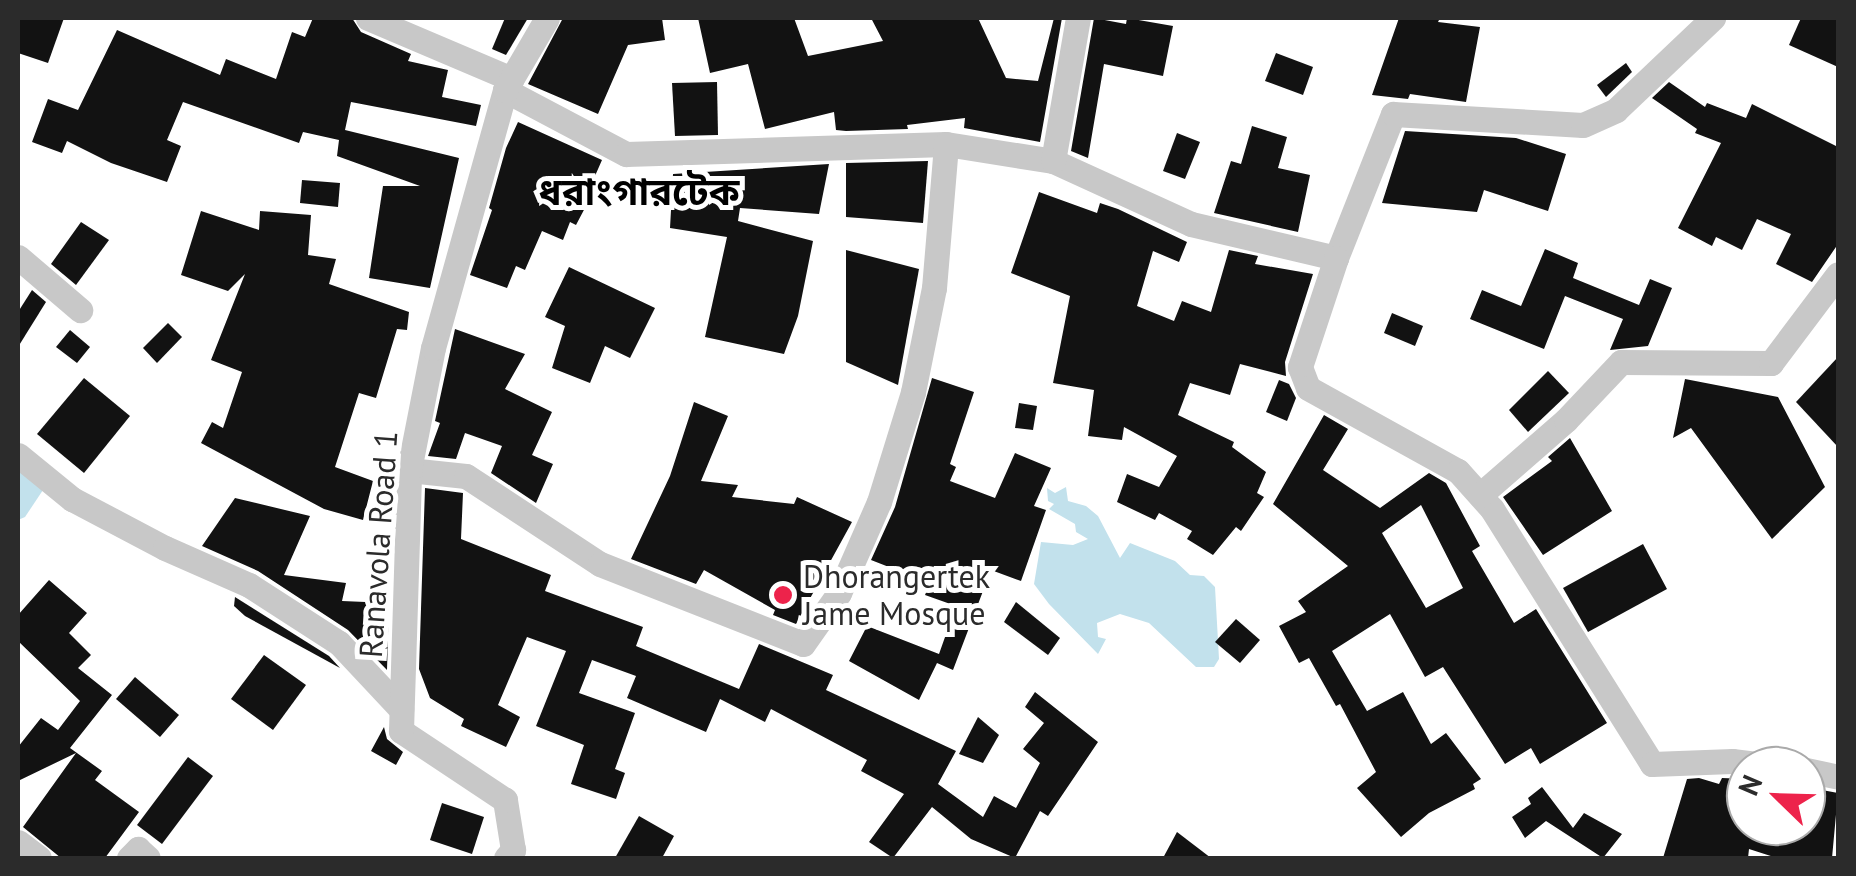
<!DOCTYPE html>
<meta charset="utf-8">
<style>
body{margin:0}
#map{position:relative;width:1856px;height:876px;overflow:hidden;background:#fff;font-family:"PT Sans","Noto Sans Bengali",sans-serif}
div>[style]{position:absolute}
.water>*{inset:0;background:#c2e1ec}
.building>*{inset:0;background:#121212}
.minor>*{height:25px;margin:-12.5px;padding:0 12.5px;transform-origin:12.5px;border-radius:12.5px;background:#c8c8c8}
.dots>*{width:28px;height:28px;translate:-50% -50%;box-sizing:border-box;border:5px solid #fff;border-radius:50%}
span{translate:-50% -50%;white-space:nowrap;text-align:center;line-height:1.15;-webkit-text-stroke:10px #fff;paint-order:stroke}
.street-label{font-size:32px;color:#2b2b2b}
.poi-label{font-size:32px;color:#2b2b2b}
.left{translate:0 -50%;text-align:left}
.quarter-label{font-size:38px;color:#000;font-weight:700}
.frame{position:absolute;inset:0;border:20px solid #2b2b2b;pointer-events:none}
.north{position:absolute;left:1726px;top:746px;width:100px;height:100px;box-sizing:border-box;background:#fff;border:2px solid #aaa;border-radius:50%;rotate:293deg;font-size:28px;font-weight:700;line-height:40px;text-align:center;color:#2b2b2b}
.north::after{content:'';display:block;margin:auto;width:35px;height:45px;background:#ed234b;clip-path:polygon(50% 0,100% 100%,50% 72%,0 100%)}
</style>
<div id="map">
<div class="water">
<i style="clip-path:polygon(18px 464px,45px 487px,25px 517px,18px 520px)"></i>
<i style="clip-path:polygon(1066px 487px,1068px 501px,1086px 506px,1098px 516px,1120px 558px,1130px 543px,1175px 561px,1190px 575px,1204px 576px,1215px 587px,1219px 659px,1214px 667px,1196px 667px,1149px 623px,1120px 614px,1097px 623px,1098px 637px,1106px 639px,1098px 654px,1049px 604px,1034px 584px,1041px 542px,1073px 545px,1088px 539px,1076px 532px,1075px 524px,1049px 509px,1054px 504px,1048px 501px,1047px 488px,1055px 493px)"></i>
</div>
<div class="building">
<i style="clip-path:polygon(18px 18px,64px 18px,48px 63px,18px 53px)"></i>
<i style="clip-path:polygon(313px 18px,352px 18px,361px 32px,411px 54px,408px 61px,448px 70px,442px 97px,481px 105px,476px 126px,351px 102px,345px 130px,459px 158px,430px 288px,369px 278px,383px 186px,420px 186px,337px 156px,339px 140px,303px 132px,299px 143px,183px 102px,167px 140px,181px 146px,167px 182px,111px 163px,67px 141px,62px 153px,32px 142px,48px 99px,78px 110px,117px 30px,220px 75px,226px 59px,276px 79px,292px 32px,305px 37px)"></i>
<i style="clip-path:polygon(505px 18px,528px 18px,506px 55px,492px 49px)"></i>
<i style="clip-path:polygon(563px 18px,662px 18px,665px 40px,628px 45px,598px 114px,528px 84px)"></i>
<i style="clip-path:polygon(698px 18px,794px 18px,808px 56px,883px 41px,871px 18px,978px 18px,1006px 78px,1038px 81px,1054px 18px,1062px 18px,1040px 142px,964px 128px,965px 118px,907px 125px,908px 129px,846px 131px,836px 130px,834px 112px,765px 129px,748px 64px,710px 73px)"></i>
<i style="clip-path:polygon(1094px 18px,1126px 24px,1127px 18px,1173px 26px,1163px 76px,1104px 64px,1088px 158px,1071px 151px)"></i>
<i style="clip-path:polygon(1399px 18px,1440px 18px,1438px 22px,1480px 27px,1466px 102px,1410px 94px,1408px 99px,1372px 95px)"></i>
<i style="clip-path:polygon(1801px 18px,1838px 18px,1838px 67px,1789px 45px)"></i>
<i style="clip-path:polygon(1276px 53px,1313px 67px,1303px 95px,1265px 81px)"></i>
<i style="clip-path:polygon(1626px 63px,1632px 72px,1606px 97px,1597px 85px)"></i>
<i style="clip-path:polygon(717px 82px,718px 135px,675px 136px,672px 83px)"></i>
<i style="clip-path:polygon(1669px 82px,1705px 107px,1707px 103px,1746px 118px,1752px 104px,1838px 147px,1838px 244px,1812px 282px,1776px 264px,1791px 234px,1757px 219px,1742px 250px,1716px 237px,1712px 246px,1678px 228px,1721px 143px,1695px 133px,1697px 129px,1652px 98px)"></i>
<i style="clip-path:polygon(518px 122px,602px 160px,591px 185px,596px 187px,576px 225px,570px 222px,563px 240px,542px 231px,525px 270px,516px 266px,507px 288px,470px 275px,492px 210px,489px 208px,506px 148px)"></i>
<i style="clip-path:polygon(1252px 126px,1287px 137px,1278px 168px,1310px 175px,1298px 232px,1214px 213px,1231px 161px,1241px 164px)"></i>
<i style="clip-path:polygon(1405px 131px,1516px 138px,1566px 154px,1548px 211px,1484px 190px,1477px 212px,1382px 203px)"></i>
<i style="clip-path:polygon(1177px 133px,1200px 142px,1185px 179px,1163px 171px)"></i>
<i style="clip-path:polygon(928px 161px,923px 223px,846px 217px,846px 163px)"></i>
<i style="clip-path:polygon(829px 164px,819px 214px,740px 208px,738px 221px,813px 241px,798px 316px,784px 354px,705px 337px,727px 237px,670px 228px,673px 174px)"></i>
<i style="clip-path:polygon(302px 180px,340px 183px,338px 207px,300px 203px)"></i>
<i style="clip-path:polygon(1039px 192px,1097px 213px,1100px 203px,1118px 209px,1187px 242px,1179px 262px,1153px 251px,1137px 306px,1174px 321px,1182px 301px,1211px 312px,1229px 250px,1258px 256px,1255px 264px,1313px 274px,1285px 362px,1286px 376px,1240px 364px,1230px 395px,1190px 383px,1178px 415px,1234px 442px,1232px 447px,1266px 472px,1257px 493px,1264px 497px,1241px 531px,1236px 527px,1213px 555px,1187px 539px,1192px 531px,1159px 513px,1155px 520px,1117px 502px,1127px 474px,1159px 487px,1177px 456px,1124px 427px,1122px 440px,1088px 436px,1094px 390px,1053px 383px,1070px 296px,1011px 273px)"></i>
<i style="clip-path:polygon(201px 211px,259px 230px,260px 211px,311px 215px,308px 255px,336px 259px,329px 284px,409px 312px,407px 330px,397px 329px,376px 398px,359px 393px,335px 467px,373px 481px,363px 520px,324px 509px,201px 443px,212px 422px,223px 428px,242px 372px,211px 360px,245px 274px,228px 291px,181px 275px)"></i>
<i style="clip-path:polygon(81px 222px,109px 240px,76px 285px,51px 264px)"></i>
<i style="clip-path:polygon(1545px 249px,1578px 263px,1573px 278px,1639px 305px,1650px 279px,1672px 288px,1648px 346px,1610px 350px,1623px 319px,1565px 296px,1544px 349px,1470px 319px,1482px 290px,1521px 306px)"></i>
<i style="clip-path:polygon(846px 250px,919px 269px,898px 385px,846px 362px)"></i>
<i style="clip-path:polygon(569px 267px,655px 308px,630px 358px,605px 346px,590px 383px,552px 368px,565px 326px,545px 317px)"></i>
<i style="clip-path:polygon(32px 290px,46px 302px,18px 347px,18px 312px)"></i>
<i style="clip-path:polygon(1392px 313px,1423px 326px,1415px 346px,1384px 333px)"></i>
<i style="clip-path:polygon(168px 323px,182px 337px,157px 363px,143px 348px)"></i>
<i style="clip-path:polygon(455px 329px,525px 354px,505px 389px,552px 412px,532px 455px,553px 464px,536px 503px,491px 473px,502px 446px,465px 433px,456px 459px,428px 456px,440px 423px,435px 421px)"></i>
<i style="clip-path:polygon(70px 330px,90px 347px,77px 363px,56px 347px)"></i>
<i style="clip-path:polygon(1838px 357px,1838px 447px,1796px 402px)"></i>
<i style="clip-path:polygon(1548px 371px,1569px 393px,1528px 432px,1509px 410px)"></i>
<i style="clip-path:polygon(84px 378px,130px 416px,84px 473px,37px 434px)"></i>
<i style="clip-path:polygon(932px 378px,974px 392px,950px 464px,956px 467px,950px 481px,995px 498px,1015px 453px,1051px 468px,1034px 506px,1046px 510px,1021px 581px,991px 570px,953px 670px,937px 663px,919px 700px,849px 661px,867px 626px,939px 654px,956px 606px,925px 595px,930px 583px,871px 560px,895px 507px)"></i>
<i style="clip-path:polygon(1685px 379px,1778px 397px,1825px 487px,1772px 539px,1691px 428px,1673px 438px)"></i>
<i style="clip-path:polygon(1279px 380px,1289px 384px,1296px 398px,1287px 421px,1266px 412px)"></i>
<i style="clip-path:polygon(694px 402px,728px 416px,701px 481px,738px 485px,732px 497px,794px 504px,797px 497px,852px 522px,796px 624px,773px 615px,775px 610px,704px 570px,696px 584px,631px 559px,670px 476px)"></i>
<i style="clip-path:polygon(1019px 403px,1037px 406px,1033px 430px,1015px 428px)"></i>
<i style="clip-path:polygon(evenodd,1324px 415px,1348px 429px,1323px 470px,1380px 508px,1429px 473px,1446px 483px,1480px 546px,1472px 551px,1514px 623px,1536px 609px,1607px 723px,1540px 764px,1531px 748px,1505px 764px,1443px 667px,1425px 677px,1390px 614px,1332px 651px,1367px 711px,1403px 692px,1431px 744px,1446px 733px,1481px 779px,1473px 784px,1475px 789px,1429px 813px,1401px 837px,1357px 788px,1376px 772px,1340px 704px,1336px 706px,1309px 658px,1299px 663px,1279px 626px,1306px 612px,1298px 601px,1348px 566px,1273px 504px,1324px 415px,1421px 505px,1463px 588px,1426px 608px,1382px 533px,1421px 505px)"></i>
<i style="clip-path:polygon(1570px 438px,1612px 511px,1543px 555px,1503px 497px,1552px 461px,1548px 457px)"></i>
<i style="clip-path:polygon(425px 488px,463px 493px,461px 539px,551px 575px,545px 591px,643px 627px,636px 646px,739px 689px,759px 644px,833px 675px,826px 690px,956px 751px,938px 784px,983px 817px,994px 796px,1016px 808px,1040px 763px,1023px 749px,1044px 723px,1025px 707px,1035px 692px,1098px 742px,1048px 816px,1040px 811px,1015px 858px,971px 839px,932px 807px,893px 858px,869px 842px,904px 794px,861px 771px,867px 760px,771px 709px,765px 722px,720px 699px,706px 732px,627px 698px,636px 676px,592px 660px,579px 693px,635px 713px,615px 769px,625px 773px,616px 799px,571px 784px,584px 745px,536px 726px,566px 651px,527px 637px,498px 705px,520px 717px,506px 747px,461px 726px,464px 719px,430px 698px,419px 669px)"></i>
<i style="clip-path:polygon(235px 498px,310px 516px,284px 575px,346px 583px,342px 601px,389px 603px,387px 670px,348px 630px,258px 571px,202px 546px)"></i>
<i style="clip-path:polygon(1643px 544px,1667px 589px,1588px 632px,1563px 588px)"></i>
<i style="clip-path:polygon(49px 580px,87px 613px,69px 633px,91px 655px,78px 668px,112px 695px,70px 748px,102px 771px,95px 780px,139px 812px,105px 858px,61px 858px,23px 827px,76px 753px,18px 781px,18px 747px,41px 718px,58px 730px,80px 701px,18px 641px,18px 615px)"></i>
<i style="clip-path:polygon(235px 597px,329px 656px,340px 668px,245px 616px,234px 606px)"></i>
<i style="clip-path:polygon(1016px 602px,1060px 638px,1048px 655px,1004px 622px)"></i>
<i style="clip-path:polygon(1236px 619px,1260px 640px,1240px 663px,1215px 642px)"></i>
<i style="clip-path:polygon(264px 655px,306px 685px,273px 730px,231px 699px)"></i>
<i style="clip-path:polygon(135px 677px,179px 715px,160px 737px,116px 699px)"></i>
<i style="clip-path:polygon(978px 717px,999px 735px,983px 763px,959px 754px)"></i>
<i style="clip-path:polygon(384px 727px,387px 739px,403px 752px,396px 765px,371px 751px)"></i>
<i style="clip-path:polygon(188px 757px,213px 776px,162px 844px,137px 825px)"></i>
<i style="clip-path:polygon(1699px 778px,1719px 784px,1722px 778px,1746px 779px,1746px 826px,1806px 826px,1806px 787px,1838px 793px,1832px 858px,1777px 858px,1749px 849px,1748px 858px,1663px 858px,1687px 779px)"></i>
<i style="clip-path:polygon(1542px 787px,1573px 828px,1584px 813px,1622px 834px,1603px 858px,1546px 821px,1525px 838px,1512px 817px,1531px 804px,1528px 798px)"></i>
<i style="clip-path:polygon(442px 803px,484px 817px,472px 854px,430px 840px)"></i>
<i style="clip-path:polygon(639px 816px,674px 836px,662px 858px,615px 858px)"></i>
<i style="clip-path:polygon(1177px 832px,1211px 858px,1163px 858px)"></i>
</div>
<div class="minor">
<i style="left:368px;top:18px;width:156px;rotate:23deg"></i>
<i style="left:505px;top:90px;width:137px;rotate:27.9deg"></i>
<i style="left:626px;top:154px;width:320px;rotate:-1.8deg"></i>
<i style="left:946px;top:144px;width:108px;rotate:9deg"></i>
<i style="left:1053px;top:161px;width:152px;rotate:24.5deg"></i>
<i style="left:1191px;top:224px;width:149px;rotate:13.2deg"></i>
<i style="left:1336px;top:258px;width:155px;rotate:-68.4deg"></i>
<i style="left:1393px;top:114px;width:190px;rotate:3.3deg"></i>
<i style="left:1583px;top:125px;width:36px;rotate:-24deg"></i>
<i style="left:1616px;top:110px;width:134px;rotate:-43.5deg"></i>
<i style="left:1053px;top:161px;width:145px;rotate:-80.1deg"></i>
<i style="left:18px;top:257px;width:82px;rotate:40.5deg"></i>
<i style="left:1336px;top:258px;width:115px;rotate:108.3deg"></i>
<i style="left:1300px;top:367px;width:22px;rotate:69deg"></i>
<i style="left:1308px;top:388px;width:171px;rotate:29deg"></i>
<i style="left:1458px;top:471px;width:51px;rotate:48.2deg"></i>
<i style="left:1492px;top:509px;width:301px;rotate:57.9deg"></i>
<i style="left:1652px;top:764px;width:80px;rotate:-2.1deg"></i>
<i style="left:1732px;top:761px;width:41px;rotate:7deg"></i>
<i style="left:18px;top:455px;width:70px;rotate:39.2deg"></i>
<i style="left:72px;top:499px;width:105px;rotate:27.8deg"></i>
<i style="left:165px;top:548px;width:92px;rotate:23.8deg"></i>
<i style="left:249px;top:585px;width:107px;rotate:32.8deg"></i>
<i style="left:339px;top:643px;width:91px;rotate:46.8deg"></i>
<i style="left:409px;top:470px;width:57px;rotate:6deg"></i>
<i style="left:466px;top:476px;width:160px;rotate:33.3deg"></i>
<i style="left:600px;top:564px;width:218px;rotate:21.5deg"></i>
<i style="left:803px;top:644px;width:62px;rotate:-54.8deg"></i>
<i style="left:839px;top:593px;width:99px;rotate:-66.3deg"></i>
<i style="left:879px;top:502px;width:115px;rotate:-72.8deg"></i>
<i style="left:913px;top:392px;width:106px;rotate:-78.6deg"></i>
<i style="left:934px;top:288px;width:144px;rotate:-85.2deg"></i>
<i style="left:1480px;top:495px;width:114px;rotate:-41.1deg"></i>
<i style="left:1566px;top:420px;width:80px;rotate:-46.5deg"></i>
<i style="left:1621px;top:362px;width:150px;rotate:0.4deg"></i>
<i style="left:1771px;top:363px;width:111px;rotate:-53deg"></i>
<i style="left:1806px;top:770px;width:33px;rotate:12deg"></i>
<i style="left:18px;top:842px;width:26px;rotate:37deg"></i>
<i style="left:129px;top:858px;width:13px;rotate:-45deg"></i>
<i style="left:138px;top:849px;width:13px;rotate:42deg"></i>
<i style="left:506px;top:858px;width:11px;rotate:-49deg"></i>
<i style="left:513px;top:850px;width:51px;rotate:-99.1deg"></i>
<i style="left:505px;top:800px;width:125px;rotate:-146.4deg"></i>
<i style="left:401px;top:731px;width:261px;rotate:-88.2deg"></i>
<i style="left:409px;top:470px;width:124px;rotate:-78.9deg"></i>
<i style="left:433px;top:348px;width:268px;rotate:-74.4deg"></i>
<i style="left:505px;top:90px;width:83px;rotate:-59.7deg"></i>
</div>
<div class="dots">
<i style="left:783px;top:595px;background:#ed234b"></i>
</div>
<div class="street-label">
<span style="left:378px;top:544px;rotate:-86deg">Ranavola Road 1</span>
</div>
<div class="poi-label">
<span class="left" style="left:803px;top:595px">Dhorangertek<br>Jame Mosque</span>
</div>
<div class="quarter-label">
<span style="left:639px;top:191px">ধরাংগারটেক</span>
</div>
<div class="frame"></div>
<div class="north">N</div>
</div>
